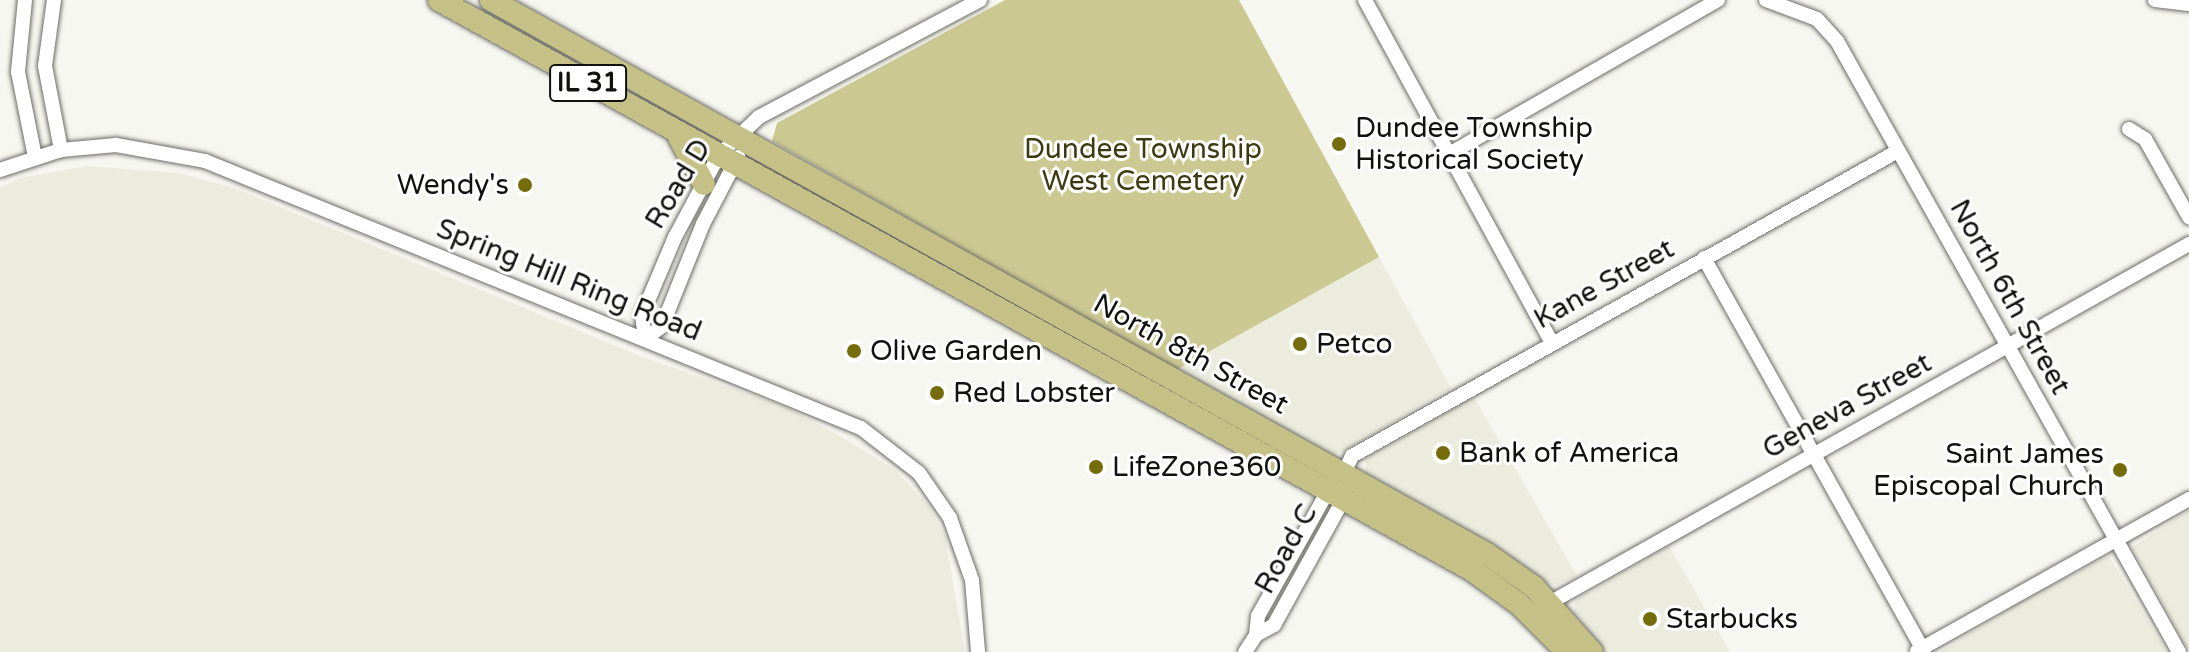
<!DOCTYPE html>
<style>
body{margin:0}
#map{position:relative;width:2189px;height:652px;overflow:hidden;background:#f7f7f1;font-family:"Varela Round",sans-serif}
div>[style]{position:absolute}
.built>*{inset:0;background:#ececde}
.green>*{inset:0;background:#ccc892}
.roads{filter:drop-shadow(0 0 2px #6d6c67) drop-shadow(0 0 2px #6d6c67)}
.street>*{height:14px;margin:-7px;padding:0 7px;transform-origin:7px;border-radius:7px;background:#fff}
.primary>*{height:22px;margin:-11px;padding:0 11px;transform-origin:11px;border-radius:11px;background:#c5c085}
.dots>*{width:22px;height:22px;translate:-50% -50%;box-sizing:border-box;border:4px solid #fff;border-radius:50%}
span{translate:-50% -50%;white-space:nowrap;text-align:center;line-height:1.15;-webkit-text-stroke:6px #fff;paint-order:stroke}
.shield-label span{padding:2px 6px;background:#fff;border:2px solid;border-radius:6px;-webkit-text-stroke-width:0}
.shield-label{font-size:26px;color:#11110f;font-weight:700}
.poi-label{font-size:28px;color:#11110f}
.left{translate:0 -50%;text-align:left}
.right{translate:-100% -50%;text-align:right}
.park-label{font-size:28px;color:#3d3910}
.street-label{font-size:28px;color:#11110f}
</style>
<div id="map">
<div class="built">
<i style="clip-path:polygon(88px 166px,179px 173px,234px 188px,643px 357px,785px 407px,840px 436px,894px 469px,928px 505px,945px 536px,965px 652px,0 652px,0 188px,19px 178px)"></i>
<i style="clip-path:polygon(1379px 257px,1451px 388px,1332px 457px,1176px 370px)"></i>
<i style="clip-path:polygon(1474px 397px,1577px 576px,1558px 585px,1543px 583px,1476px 535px,1365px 473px,1366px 459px)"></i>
<i style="clip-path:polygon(2189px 510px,2189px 651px,2132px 547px)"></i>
<i style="clip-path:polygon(1669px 546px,1730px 652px,1603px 652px,1574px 613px,1575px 600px)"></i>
<i style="clip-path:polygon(2109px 556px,2167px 652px,1939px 652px,2033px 595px)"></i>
</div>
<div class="green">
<i style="clip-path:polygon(1005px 0,1239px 0,1379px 257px,1176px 370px,772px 141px,777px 123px)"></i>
</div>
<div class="roads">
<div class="street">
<i style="left:25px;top:0;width:72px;rotate:95.6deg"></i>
<i style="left:18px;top:72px;width:87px;rotate:78.7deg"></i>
<i style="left:54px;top:0;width:67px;rotate:97.8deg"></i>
<i style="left:45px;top:66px;width:86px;rotate:79.2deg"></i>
<i style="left:1365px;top:0;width:391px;rotate:61.4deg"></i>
<i style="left:1766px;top:0;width:54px;rotate:20.4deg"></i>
<i style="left:1817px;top:19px;width:30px;rotate:48deg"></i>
<i style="left:1837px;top:41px;width:700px;rotate:60.76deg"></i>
<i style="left:2155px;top:0;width:34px;rotate:7deg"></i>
<i style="left:2129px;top:129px;width:19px;rotate:32deg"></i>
<i style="left:2145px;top:139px;width:90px;rotate:60.6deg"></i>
<i style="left:1449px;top:154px;width:310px;rotate:-29.8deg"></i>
<i style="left:0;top:170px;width:64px;rotate:-18.2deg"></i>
<i style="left:61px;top:150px;width:55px;rotate:-5.2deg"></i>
<i style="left:116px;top:145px;width:90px;rotate:10.2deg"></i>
<i style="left:205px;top:161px;width:708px;rotate:22.15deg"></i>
<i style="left:861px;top:428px;width:73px;rotate:37.8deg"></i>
<i style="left:919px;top:473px;width:55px;rotate:55.4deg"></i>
<i style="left:950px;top:518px;width:66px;rotate:70.5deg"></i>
<i style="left:972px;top:580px;width:72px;rotate:85.2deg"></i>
<i style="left:1704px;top:258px;width:451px;rotate:60.8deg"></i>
<i style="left:645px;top:339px;width:24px;rotate:-97deg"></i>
<i style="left:642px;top:315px;width:85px;rotate:-67.1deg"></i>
<i style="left:675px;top:237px;width:93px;rotate:-61.8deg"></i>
<i style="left:719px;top:155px;width:55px;rotate:-43.5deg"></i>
<i style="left:759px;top:117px;width:250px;rotate:-27.9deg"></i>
<i style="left:645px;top:339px;width:21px;rotate:-37deg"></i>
<i style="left:662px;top:326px;width:110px;rotate:-68.1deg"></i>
<i style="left:703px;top:224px;width:76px;rotate:-62.4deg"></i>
<i style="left:1544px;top:606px;width:740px;rotate:-29.3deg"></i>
<i style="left:1256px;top:635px;width:21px;rotate:-29deg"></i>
<i style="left:1274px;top:625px;width:141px;rotate:-61.1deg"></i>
<i style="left:1342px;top:502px;width:29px;rotate:-86deg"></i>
<i style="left:1344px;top:473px;width:19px;rotate:-65deg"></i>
<i style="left:1352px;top:456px;width:625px;rotate:-29.19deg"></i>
<i style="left:1917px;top:651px;width:312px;rotate:-29.2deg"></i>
<i style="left:1245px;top:652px;width:20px;rotate:-57deg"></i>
<i style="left:1256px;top:635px;width:19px;rotate:-84deg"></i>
<i style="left:1258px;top:616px;width:148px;rotate:-60.8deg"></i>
</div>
<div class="primary">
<i style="left:439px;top:0;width:1180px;rotate:28.89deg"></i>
<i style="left:1472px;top:570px;width:58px;rotate:35.9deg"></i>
<i style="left:1519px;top:604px;width:68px;rotate:45deg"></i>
<i style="left:491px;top:0;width:1140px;rotate:29.08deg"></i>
<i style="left:1487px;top:554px;width:57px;rotate:35.1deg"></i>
<i style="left:1534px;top:587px;width:87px;rotate:48.3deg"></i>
<i style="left:679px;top:137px;width:53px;rotate:62deg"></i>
</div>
</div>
<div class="dots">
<i style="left:1339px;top:144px;background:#756d0b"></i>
<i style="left:525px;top:185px;background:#756d0b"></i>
<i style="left:1300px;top:344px;background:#756d0b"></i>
<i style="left:854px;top:351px;background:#756d0b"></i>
<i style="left:937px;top:393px;background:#756d0b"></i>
<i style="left:1443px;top:453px;background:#756d0b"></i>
<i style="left:1096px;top:467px;background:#756d0b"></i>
<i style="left:2120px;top:470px;background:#756d0b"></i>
<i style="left:1650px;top:619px;background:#756d0b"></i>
</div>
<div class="shield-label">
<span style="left:588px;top:83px">IL 31</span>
</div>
<div class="poi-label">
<span class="left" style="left:1355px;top:144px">Dundee Township<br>Historical Society</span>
<span class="right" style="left:509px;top:185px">Wendy's</span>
<span class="left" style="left:1316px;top:344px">Petco</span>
<span class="left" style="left:870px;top:351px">Olive Garden</span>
<span class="left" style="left:953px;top:393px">Red Lobster</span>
<span class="left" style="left:1459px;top:453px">Bank of America</span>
<span class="right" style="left:2104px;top:470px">Saint James<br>Episcopal Church</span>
<span class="left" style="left:1112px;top:467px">LifeZone360</span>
<span class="left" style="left:1666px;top:619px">Starbucks</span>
</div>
<div class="park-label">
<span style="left:1143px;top:165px">Dundee Township<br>West Cemetery</span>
</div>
<div class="street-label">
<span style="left:678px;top:184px;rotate:-59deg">Road D</span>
<span style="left:569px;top:280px;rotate:22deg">Spring Hill Ring Road</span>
<span style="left:1604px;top:284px;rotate:-29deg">Kane Street</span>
<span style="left:2010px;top:297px;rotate:61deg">North 6th Street</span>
<span style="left:1191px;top:354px;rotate:29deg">North 8th Street</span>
<span style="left:1847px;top:406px;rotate:-29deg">Geneva Street</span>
<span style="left:1286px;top:549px;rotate:-61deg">Road C</span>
</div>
</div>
